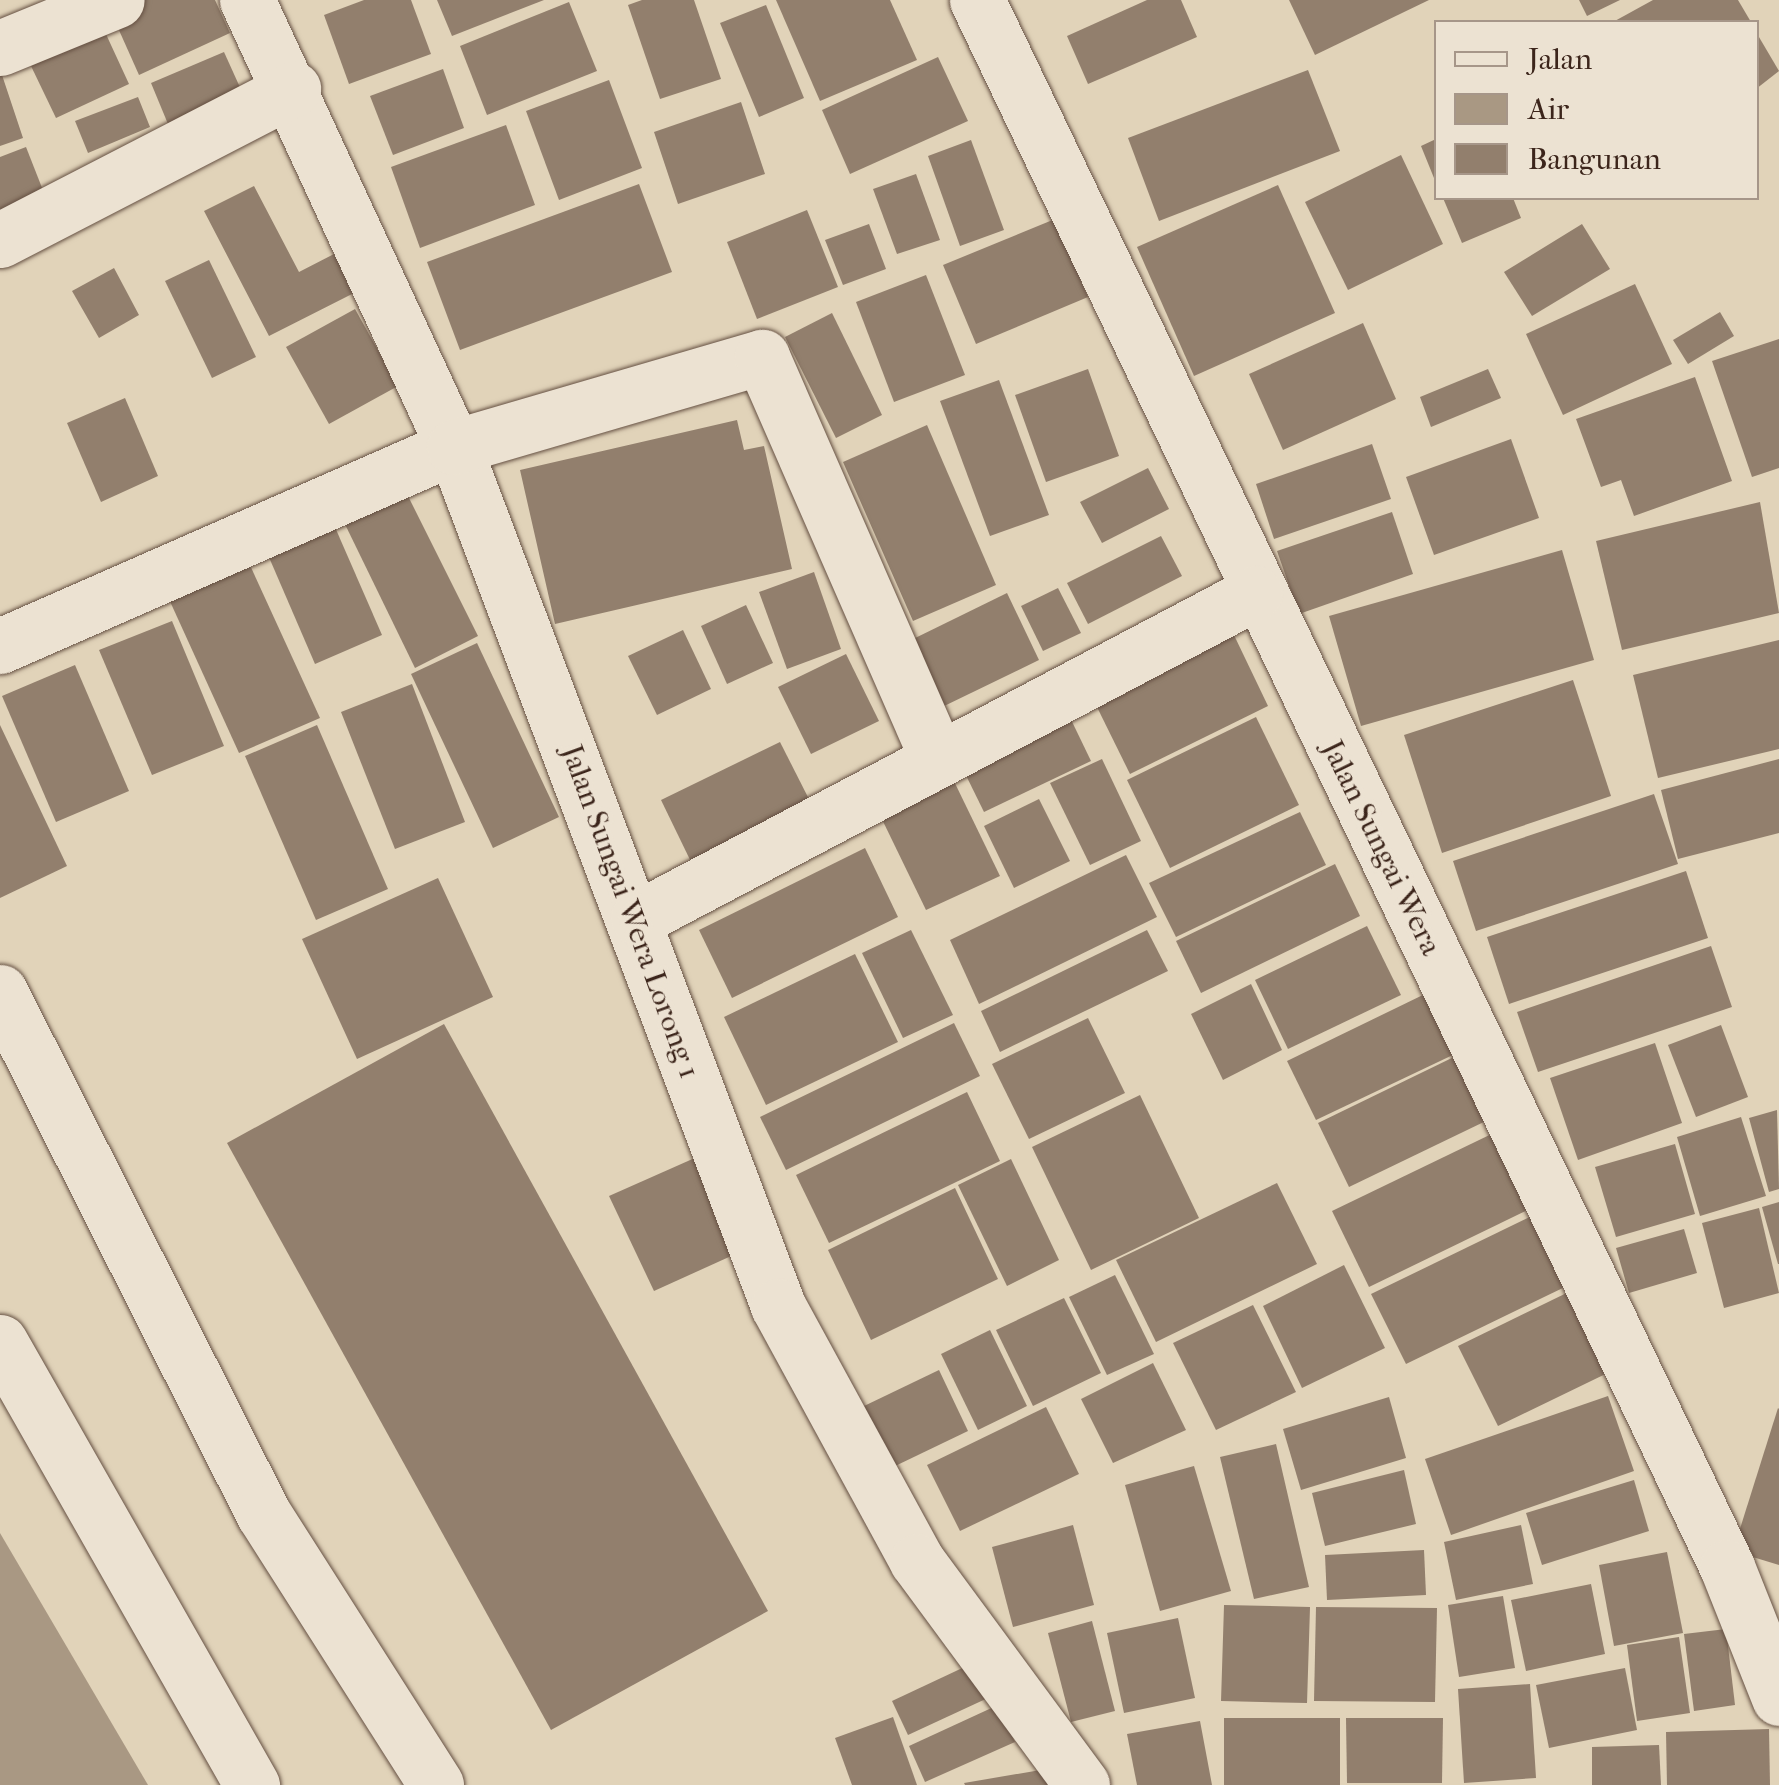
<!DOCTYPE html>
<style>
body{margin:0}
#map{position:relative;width:1779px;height:1785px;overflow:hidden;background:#e1d3b9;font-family:"IM FELL French Canon",serif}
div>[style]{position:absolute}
.water>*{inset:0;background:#a99883}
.building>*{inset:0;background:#927f6d}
.roads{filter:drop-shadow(0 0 2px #655042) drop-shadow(0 0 2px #655042)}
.minor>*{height:55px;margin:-27.5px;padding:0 27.5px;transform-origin:27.5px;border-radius:27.5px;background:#ece2d2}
span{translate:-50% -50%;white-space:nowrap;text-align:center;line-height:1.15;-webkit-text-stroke:9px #ece2d2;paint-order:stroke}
.street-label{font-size:30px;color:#3c251b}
.legend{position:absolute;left:1434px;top:20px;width:325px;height:180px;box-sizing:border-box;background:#ece2d2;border:2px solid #a69689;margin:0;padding:12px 18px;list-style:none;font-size:30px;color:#3c251b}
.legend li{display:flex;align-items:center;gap:20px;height:50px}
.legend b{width:50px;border:2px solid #a69689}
</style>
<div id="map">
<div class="water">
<i style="clip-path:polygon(0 1533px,148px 1785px,0 1785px)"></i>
</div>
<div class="building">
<i style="clip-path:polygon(132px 0,215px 0,230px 33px,139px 75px,110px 10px)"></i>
<i style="clip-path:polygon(364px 0,411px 0,431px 54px,349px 84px,324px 15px)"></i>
<i style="clip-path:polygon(437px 0,544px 0,452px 36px)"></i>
<i style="clip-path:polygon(642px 0,694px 0,721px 79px,660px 99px,628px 5px)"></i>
<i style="clip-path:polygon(776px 0,890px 0,917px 60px,820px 101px)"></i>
<i style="clip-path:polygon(1147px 0,1181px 0,1197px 37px,1088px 84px,1067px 36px)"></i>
<i style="clip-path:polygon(1289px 0,1429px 0,1315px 55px)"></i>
<i style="clip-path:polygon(1579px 0,1620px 0,1587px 16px)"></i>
<i style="clip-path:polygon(1653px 0,1738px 0,1751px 22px,1613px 22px)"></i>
<i style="clip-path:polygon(569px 2px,597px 71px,487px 115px,460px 46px)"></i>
<i style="clip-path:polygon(766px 5px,804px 98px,759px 117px,720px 23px)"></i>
<i style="clip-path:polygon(105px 32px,129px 84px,56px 118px,31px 66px)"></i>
<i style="clip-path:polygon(1756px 32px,1779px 71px,1756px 89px)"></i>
<i style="clip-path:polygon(224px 52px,243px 94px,168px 124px,151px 83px)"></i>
<i style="clip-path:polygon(938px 57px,968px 121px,850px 174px,822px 110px)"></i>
<i style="clip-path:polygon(0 69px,23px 138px,0 146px)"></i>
<i style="clip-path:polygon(443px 69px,464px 128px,393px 155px,370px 96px)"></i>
<i style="clip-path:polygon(1308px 70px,1340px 151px,1159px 221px,1128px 138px)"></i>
<i style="clip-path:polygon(609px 80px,642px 168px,559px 200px,526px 111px)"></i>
<i style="clip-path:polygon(138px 97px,150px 127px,88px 153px,75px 121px)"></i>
<i style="clip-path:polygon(741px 102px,765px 174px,678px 204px,654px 132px)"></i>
<i style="clip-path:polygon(506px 125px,535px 205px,420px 248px,391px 167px)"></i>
<i style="clip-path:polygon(1436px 139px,1436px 183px,1421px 146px)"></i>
<i style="clip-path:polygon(971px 140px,1004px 230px,960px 246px,928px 156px)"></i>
<i style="clip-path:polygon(26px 147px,46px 198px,0 215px,0 157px)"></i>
<i style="clip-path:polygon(1401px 155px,1443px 244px,1348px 290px,1305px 202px)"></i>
<i style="clip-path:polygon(916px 174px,940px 240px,897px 254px,873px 189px)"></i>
<i style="clip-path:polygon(639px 184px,672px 272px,460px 350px,427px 262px)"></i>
<i style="clip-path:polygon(1278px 185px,1335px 313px,1194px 376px,1137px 247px)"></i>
<i style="clip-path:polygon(254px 186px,299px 272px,334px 254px,354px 293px,269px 336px,204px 211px)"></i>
<i style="clip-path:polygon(1443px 198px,1513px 198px,1521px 218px,1462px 243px)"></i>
<i style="clip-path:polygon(807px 210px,838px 287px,757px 319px,727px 242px)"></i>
<i style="clip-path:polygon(1055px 219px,1088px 297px,976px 344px,943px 265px)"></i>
<i style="clip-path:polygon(869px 224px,886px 269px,843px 285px,825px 240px)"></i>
<i style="clip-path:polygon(1582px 224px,1610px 269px,1532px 316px,1504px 272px)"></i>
<i style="clip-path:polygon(209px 260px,256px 357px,212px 378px,165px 281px)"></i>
<i style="clip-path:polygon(114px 268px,139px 315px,99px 338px,72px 291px)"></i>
<i style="clip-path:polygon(926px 275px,965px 375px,894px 402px,856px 302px)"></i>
<i style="clip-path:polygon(1635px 284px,1672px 364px,1563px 415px,1526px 334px)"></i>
<i style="clip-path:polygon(355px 309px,398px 386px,329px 424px,286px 347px)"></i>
<i style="clip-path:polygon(1720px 312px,1734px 336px,1688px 364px,1673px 340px)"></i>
<i style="clip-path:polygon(832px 313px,882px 415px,836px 438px,785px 337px)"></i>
<i style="clip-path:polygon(1363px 323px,1396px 399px,1283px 450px,1249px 374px)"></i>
<i style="clip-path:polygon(1779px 339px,1779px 468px,1752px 477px,1712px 361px)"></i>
<i style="clip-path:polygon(1088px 369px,1119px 456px,1046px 482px,1015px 395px)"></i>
<i style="clip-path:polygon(1488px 369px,1501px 398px,1431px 427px,1420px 397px)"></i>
<i style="clip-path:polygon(1695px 377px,1732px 481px,1634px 516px,1621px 480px,1601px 487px,1576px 419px)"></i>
<i style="clip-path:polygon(999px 380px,1049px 515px,990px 536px,940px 401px)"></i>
<i style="clip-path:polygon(125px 398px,158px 476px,101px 502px,67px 423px)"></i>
<i style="clip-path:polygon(737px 420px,744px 450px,764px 446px,792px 569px,555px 624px,520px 470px)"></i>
<i style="clip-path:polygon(927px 425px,996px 585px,913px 621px,843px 462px)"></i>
<i style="clip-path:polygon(1511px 439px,1539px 518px,1434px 555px,1406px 477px)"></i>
<i style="clip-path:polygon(1372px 444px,1391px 499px,1274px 539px,1256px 484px)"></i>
<i style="clip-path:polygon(1148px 468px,1169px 509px,1102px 543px,1080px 502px)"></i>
<i style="clip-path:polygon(401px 482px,478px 636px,415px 668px,340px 514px)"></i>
<i style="clip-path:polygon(1760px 502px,1779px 613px,1622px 650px,1596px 541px)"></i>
<i style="clip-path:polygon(1392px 512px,1413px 574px,1299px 614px,1277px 551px)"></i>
<i style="clip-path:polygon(331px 518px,382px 635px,315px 664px,265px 548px)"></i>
<i style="clip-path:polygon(1161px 536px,1182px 576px,1088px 624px,1067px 583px)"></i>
<i style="clip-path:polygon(243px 550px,320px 718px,239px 753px,163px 586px)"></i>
<i style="clip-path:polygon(1562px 550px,1594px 660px,1361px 726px,1329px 616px)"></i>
<i style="clip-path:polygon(814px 572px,841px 649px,787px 669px,759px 592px)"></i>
<i style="clip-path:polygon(1058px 588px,1081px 633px,1043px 651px,1021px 606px)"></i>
<i style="clip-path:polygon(1007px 593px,1039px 660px,938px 709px,905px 643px)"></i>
<i style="clip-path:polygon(746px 605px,773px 663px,727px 684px,701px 626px)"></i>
<i style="clip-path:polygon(172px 621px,224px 746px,152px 775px,99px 650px)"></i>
<i style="clip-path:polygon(683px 630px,711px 689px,657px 715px,628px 656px)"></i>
<i style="clip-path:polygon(1233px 633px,1268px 706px,1130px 774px,1094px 701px)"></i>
<i style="clip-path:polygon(1779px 640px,1779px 749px,1658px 778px,1633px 675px)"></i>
<i style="clip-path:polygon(477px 643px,559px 817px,493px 848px,411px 674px)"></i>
<i style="clip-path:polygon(846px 654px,879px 721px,811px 754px,778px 687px)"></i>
<i style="clip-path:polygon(75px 665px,129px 791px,56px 822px,2px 696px)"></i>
<i style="clip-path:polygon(1573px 680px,1611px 796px,1442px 853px,1404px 735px)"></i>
<i style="clip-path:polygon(412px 684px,465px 822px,395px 849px,341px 712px)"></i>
<i style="clip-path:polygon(1063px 703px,1091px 761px,984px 812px,956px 755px)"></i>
<i style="clip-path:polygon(1256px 717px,1299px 805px,1170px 868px,1127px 780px)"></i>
<i style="clip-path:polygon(0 725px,67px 866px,0 898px)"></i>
<i style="clip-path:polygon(317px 725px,388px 889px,316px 920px,245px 756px)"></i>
<i style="clip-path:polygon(780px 742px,815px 811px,694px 868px,661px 800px)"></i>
<i style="clip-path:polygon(1102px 759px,1141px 841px,1090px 865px,1050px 783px)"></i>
<i style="clip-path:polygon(1779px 759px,1779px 833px,1678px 859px,1661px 790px)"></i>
<i style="clip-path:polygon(950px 773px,1000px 876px,926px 910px,877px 809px)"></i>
<i style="clip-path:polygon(1654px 794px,1678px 864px,1476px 931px,1453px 861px)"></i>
<i style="clip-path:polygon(1039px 799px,1070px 861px,1014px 888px,984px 826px)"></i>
<i style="clip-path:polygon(1300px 812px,1326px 865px,1176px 937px,1149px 883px)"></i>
<i style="clip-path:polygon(865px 848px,898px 917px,732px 998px,699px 930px)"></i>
<i style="clip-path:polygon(1126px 855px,1157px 917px,979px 1004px,950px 940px)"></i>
<i style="clip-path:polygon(1335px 864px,1360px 916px,1201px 993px,1176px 941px)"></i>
<i style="clip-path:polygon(1686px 871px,1708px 938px,1509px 1004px,1487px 937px)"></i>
<i style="clip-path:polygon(438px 878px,493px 997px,357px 1059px,302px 939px)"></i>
<i style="clip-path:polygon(1367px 926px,1401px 995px,1288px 1049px,1255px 980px)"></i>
<i style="clip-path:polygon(911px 930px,953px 1015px,903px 1038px,862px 953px)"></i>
<i style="clip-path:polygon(1147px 930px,1168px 971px,1000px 1052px,981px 1011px)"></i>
<i style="clip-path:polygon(1711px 946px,1732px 1007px,1538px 1072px,1517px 1012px)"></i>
<i style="clip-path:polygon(855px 954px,898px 1042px,766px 1105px,724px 1017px)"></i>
<i style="clip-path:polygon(1251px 984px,1282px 1050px,1223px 1080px,1191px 1014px)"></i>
<i style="clip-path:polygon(1427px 993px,1457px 1053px,1316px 1120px,1287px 1061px)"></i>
<i style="clip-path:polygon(1088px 1018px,1125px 1093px,1029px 1139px,992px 1064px)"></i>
<i style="clip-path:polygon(954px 1023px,980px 1076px,786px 1170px,760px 1117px)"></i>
<i style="clip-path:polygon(444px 1024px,768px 1611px,551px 1730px,227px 1143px)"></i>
<i style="clip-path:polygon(1721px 1025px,1748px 1097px,1696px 1117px,1668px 1045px)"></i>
<i style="clip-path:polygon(1655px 1043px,1682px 1123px,1578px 1160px,1550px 1078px)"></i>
<i style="clip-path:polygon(1458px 1055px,1490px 1119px,1349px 1187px,1318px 1123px)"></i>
<i style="clip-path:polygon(967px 1092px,1000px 1161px,829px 1243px,796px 1175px)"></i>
<i style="clip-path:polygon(1140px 1095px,1199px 1218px,1091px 1270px,1032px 1147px)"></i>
<i style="clip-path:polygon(1777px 1110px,1779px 1189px,1769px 1192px,1749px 1118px)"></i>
<i style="clip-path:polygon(1741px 1117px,1766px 1196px,1700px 1216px,1677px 1137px)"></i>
<i style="clip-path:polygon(1504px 1128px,1540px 1204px,1369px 1287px,1332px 1211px)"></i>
<i style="clip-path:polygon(1675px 1144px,1695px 1214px,1616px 1237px,1595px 1167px)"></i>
<i style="clip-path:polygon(697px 1157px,740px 1252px,654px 1291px,609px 1196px)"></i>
<i style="clip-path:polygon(1011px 1159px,1059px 1260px,1007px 1286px,958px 1185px)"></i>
<i style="clip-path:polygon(1277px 1183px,1317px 1264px,1156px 1342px,1116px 1260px)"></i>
<i style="clip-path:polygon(955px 1188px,998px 1279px,871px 1340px,828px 1250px)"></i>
<i style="clip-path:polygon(1779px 1202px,1779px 1264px,1778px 1264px,1762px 1207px)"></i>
<i style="clip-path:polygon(1759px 1208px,1779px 1293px,1724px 1308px,1702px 1223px)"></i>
<i style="clip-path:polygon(1536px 1214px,1571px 1284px,1406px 1364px,1371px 1294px)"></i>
<i style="clip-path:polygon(1684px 1229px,1697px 1273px,1629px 1293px,1616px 1248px)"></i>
<i style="clip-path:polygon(1344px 1265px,1385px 1348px,1302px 1388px,1263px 1306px)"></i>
<i style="clip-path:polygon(1115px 1275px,1154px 1354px,1107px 1375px,1069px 1297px)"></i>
<i style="clip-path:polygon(1583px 1285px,1622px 1366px,1498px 1426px,1458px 1346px)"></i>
<i style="clip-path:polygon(1064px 1298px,1101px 1373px,1033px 1406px,996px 1330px)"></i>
<i style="clip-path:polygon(1253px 1305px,1296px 1392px,1216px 1430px,1173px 1343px)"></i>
<i style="clip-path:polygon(990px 1330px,1027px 1406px,978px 1430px,941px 1354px)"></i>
<i style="clip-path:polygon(1153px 1363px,1186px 1430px,1113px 1463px,1081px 1399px)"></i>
<i style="clip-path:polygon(939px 1370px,968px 1431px,891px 1468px,862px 1407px)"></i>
<i style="clip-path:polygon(1608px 1396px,1634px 1471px,1451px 1535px,1425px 1459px)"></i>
<i style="clip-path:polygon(1389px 1397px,1406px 1458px,1301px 1490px,1283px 1429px)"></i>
<i style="clip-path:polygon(1046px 1407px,1079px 1474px,960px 1531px,927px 1465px)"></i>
<i style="clip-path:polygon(1778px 1408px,1779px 1409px,1779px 1565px,1733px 1551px)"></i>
<i style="clip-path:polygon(1276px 1444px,1309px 1587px,1254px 1599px,1220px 1457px)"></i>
<i style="clip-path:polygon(1194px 1466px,1231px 1591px,1160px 1611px,1125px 1485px)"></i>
<i style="clip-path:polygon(1404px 1470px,1416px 1524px,1325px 1546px,1312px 1493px)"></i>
<i style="clip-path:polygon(1634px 1480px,1649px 1531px,1542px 1565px,1526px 1513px)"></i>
<i style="clip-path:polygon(1073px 1525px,1094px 1605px,1013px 1627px,992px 1547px)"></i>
<i style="clip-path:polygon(1521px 1525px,1533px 1584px,1456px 1600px,1444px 1542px)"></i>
<i style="clip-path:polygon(1424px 1550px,1426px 1595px,1327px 1600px,1325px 1555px)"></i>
<i style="clip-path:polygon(1667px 1552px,1683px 1633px,1614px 1646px,1599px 1565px)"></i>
<i style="clip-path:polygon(1591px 1584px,1605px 1654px,1526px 1671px,1511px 1600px)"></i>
<i style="clip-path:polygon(1503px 1596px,1515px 1668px,1459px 1677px,1448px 1605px)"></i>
<i style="clip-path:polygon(1224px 1605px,1310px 1607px,1307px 1703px,1221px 1701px)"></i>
<i style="clip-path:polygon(1316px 1607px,1437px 1608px,1435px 1702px,1314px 1701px)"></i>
<i style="clip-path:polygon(1178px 1618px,1195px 1698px,1124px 1713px,1107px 1633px)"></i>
<i style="clip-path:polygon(1092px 1621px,1115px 1711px,1071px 1722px,1048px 1633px)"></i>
<i style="clip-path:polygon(1726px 1629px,1735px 1705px,1694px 1711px,1684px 1634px)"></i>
<i style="clip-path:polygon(1679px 1637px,1690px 1713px,1637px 1721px,1627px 1645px)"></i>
<i style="clip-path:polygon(973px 1663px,990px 1697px,908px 1735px,892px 1701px)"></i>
<i style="clip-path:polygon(1625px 1668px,1637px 1730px,1549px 1748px,1536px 1685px)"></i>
<i style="clip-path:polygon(1530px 1684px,1536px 1778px,1464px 1783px,1458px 1689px)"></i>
<i style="clip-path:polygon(998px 1705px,1015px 1742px,925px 1782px,909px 1746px)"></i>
<i style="clip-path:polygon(893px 1717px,917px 1785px,852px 1785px,835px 1738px)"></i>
<i style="clip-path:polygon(1224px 1718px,1340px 1718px,1340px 1785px,1224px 1785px)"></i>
<i style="clip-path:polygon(1346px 1718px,1443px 1718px,1442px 1783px,1347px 1783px)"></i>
<i style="clip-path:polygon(1200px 1721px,1212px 1785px,1137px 1785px,1127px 1734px)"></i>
<i style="clip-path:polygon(1769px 1729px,1770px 1785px,1667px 1785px,1666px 1732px)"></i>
<i style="clip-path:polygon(1659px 1745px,1661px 1785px,1592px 1785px,1592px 1747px)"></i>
<i style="clip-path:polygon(1058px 1767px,1061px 1785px,965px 1785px,964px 1783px)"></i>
</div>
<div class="roads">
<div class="minor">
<i style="left:247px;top:0;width:493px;rotate:65.2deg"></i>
<i style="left:454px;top:447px;width:918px;rotate:69.33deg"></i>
<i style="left:778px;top:1306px;width:290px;rotate:61.4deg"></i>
<i style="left:917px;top:1561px;width:278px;rotate:53.6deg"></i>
<i style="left:977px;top:0;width:1737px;rotate:64.42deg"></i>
<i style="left:1727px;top:1567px;width:141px;rotate:68.3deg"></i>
<i style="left:0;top:48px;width:126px;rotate:-22.3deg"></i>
<i style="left:0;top:240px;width:330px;rotate:-27.3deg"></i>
<i style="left:0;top:646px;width:496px;rotate:-23.7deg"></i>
<i style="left:454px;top:447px;width:321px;rotate:-16.3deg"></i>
<i style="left:762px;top:357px;width:439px;rotate:66.4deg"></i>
<i style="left:638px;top:918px;width:697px;rotate:-27.78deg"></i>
<i style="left:0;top:992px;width:584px;rotate:63.22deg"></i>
<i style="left:263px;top:1513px;width:322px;rotate:57.5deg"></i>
<i style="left:0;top:1342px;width:510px;rotate:60.37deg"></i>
</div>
</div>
<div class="street-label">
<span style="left:1381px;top:848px;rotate:64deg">Jalan Sungai Wera</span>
<span style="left:630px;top:912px;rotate:70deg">Jalan Sungai Wera Lorong 1</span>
</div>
<ul class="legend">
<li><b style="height:12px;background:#ece2d2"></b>Jalan</li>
<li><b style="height:28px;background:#a99883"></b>Air</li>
<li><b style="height:28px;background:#927f6d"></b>Bangunan</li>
</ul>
</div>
